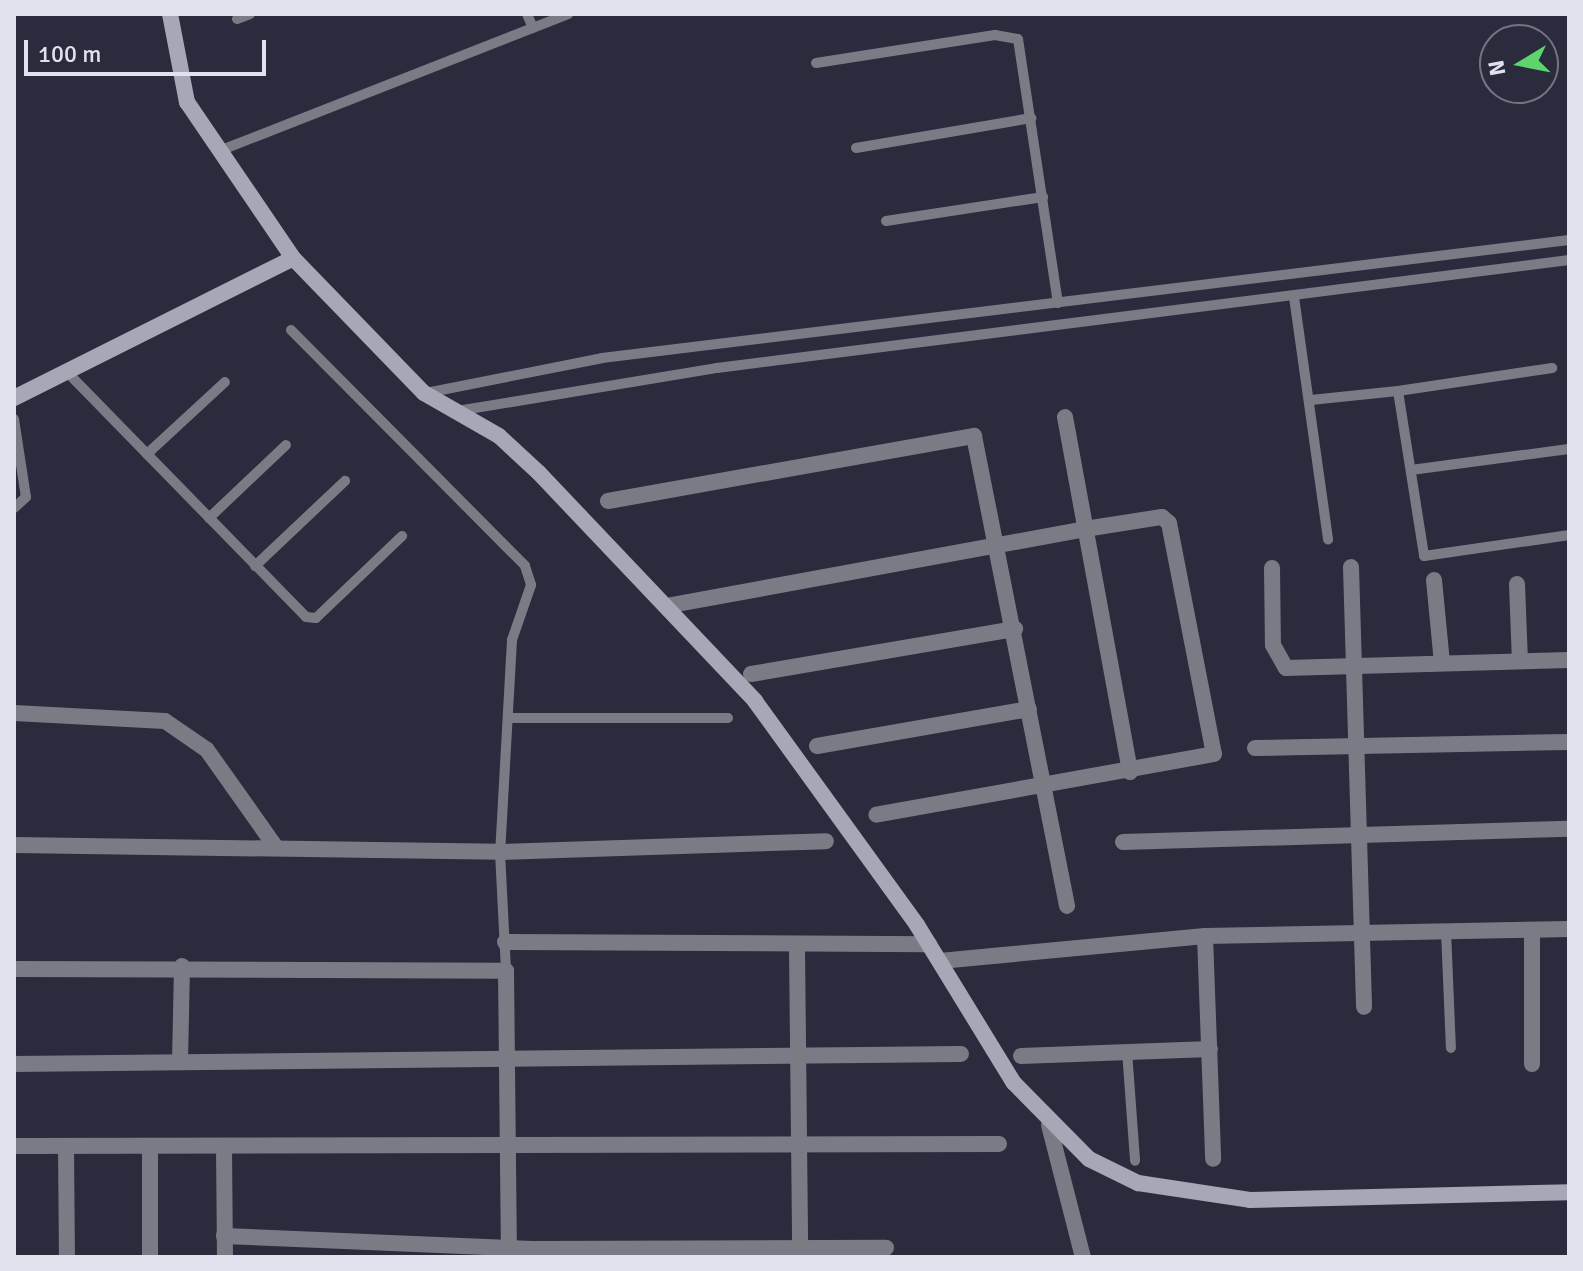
<!DOCTYPE html>
<style>
body{margin:0}
#map{position:relative;width:1583px;height:1271px;overflow:hidden;background:#2a2b3d;font-family:Signika,sans-serif}
div>[style]{position:absolute}
.lane>*{height:10px;margin:-5px;padding:0 5px;transform-origin:5px;border-radius:5px;background:#7a7c85}
.street>*{height:16px;margin:-8px;padding:0 8px;transform-origin:8px;border-radius:8px;background:#7a7c85}
.secondary>*{height:16px;margin:-8px;padding:0 8px;transform-origin:8px;border-radius:8px;background:#a6a8b7}
span{translate:-50% -50%;white-space:nowrap;text-align:center;line-height:1.15;-webkit-text-stroke:7px #2a2b3d;paint-order:stroke}
.frame{position:absolute;inset:0;border:16px solid #e1e2ee;pointer-events:none}
.north{position:absolute;left:1479px;top:24px;width:80px;height:80px;box-sizing:border-box;background:#2a2b3d;border:2px solid #737484;border-radius:50%;rotate:260deg;font-size:22px;font-weight:700;line-height:32px;text-align:center;color:#e1e2ee}
.north::after{content:'';display:block;margin:auto;width:28px;height:36px;background:#5ed56c;clip-path:polygon(50% 0,100% 100%,50% 72%,0 100%)}
.scale{position:absolute;left:24px;top:40px;width:242px;height:36px;box-sizing:border-box;border:4px solid #e1e2ee;border-top:0;padding-left:10px;font-size:24px;line-height:28px;white-space:nowrap;color:#e1e2ee;-webkit-text-stroke:6px #2a2b3d;paint-order:stroke}
</style>
<div id="map">
<div class="lane">
<i style="left:527px;top:14px;width:15px;rotate:67deg"></i>
<i style="left:237px;top:19px;width:14px;rotate:-21deg"></i>
<i style="left:816px;top:63px;width:181px;rotate:-8.9deg"></i>
<i style="left:995px;top:35px;width:23px;rotate:10deg"></i>
<i style="left:1018px;top:39px;width:267px;rotate:81.4deg"></i>
<i style="left:856px;top:148px;width:178px;rotate:-9.7deg"></i>
<i style="left:219px;top:151px;width:375px;rotate:-21.4deg"></i>
<i style="left:886px;top:221px;width:159px;rotate:-8.7deg"></i>
<i style="left:1294px;top:297px;width:245px;rotate:82deg"></i>
<i style="left:291px;top:330px;width:332px;rotate:45.2deg"></i>
<i style="left:525px;top:566px;width:20px;rotate:72deg"></i>
<i style="left:531px;top:585px;width:58px;rotate:109.1deg"></i>
<i style="left:512px;top:640px;width:212px;rotate:93.2deg"></i>
<i style="left:500px;top:852px;width:119px;rotate:87.1deg"></i>
<i style="left:67px;top:372px;width:342px;rotate:45.7deg"></i>
<i style="left:306px;top:617px;width:10px;rotate:6deg"></i>
<i style="left:316px;top:618px;width:119px;rotate:-43.6deg"></i>
<i style="left:1398px;top:391px;width:156px;rotate:-8.5deg"></i>
<i style="left:426px;top:393px;width:179px;rotate:-11.2deg"></i>
<i style="left:602px;top:358px;width:974px;rotate:-6.96deg"></i>
<i style="left:1311px;top:400px;width:87px;rotate:-5.9deg"></i>
<i style="left:1398px;top:391px;width:167px;rotate:81deg"></i>
<i style="left:1424px;top:556px;width:147px;rotate:-8.2deg"></i>
<i style="left:457px;top:411px;width:264px;rotate:-9.4deg"></i>
<i style="left:717px;top:368px;width:859px;rotate:-7.22deg"></i>
<i style="left:14px;top:419px;width:79px;rotate:81.3deg"></i>
<i style="left:26px;top:497px;width:16px;rotate:137deg"></i>
<i style="left:147px;top:454px;width:106px;rotate:-42.7deg"></i>
<i style="left:1411px;top:470px;width:159px;rotate:-7.6deg"></i>
<i style="left:209px;top:518px;width:106px;rotate:-43.5deg"></i>
<i style="left:255px;top:566px;width:124px;rotate:-43.4deg"></i>
<i style="left:511px;top:718px;width:217px"></i>
<i style="left:1446px;top:931px;width:117px;rotate:87.6deg"></i>
<i style="left:1127px;top:1051px;width:110px;rotate:85.8deg"></i>
</div>
<div class="street">
<i style="left:1065px;top:417px;width:361px;rotate:79.6deg"></i>
<i style="left:608px;top:501px;width:372px;rotate:-10.1deg"></i>
<i style="left:974px;top:436px;width:479px;rotate:78.8deg"></i>
<i style="left:1351px;top:567px;width:440px;rotate:88.3deg"></i>
<i style="left:1272px;top:568px;width:77px;rotate:89.3deg"></i>
<i style="left:1273px;top:645px;width:26px;rotate:61deg"></i>
<i style="left:1286px;top:668px;width:283px;rotate:-1.6deg"></i>
<i style="left:1434px;top:580px;width:83px;rotate:84.5deg"></i>
<i style="left:1517px;top:584px;width:77px;rotate:87.8deg"></i>
<i style="left:666px;top:606px;width:426px;rotate:-10.4deg"></i>
<i style="left:1085px;top:529px;width:78px;rotate:-8.9deg"></i>
<i style="left:1162px;top:517px;width:9px;rotate:41deg"></i>
<i style="left:1169px;top:523px;width:235px;rotate:79deg"></i>
<i style="left:1214px;top:754px;width:343px;rotate:169.8deg"></i>
<i style="left:751px;top:674px;width:268px;rotate:-9.7deg"></i>
<i style="left:14px;top:713px;width:151px;rotate:3deg"></i>
<i style="left:165px;top:721px;width:51px;rotate:34.6deg"></i>
<i style="left:207px;top:750px;width:118px;rotate:54.7deg"></i>
<i style="left:817px;top:746px;width:215px;rotate:-9.9deg"></i>
<i style="left:1255px;top:748px;width:314px;rotate:-1.1deg"></i>
<i style="left:1123px;top:842px;width:446px;rotate:-1.7deg"></i>
<i style="left:14px;top:845px;width:486px;rotate:0.8deg"></i>
<i style="left:500px;top:852px;width:326px;rotate:-1.9deg"></i>
<i style="left:1205px;top:936px;width:223px;rotate:87.9deg"></i>
<i style="left:505px;top:942px;width:424px;rotate:0.3deg"></i>
<i style="left:797px;top:947px;width:301px;rotate:89.4deg"></i>
<i style="left:940px;top:961px;width:266px;rotate:-5.4deg"></i>
<i style="left:1205px;top:936px;width:364px;rotate:-1.1deg"></i>
<i style="left:14px;top:969px;width:492px;rotate:0.2deg"></i>
<i style="left:506px;top:971px;width:286px;rotate:89.4deg"></i>
<i style="left:1021px;top:1056px;width:189px;rotate:-2.1deg"></i>
<i style="left:180px;top:1062px;width:96px;rotate:-88.8deg"></i>
<i style="left:14px;top:1064px;width:947px;rotate:-0.61deg"></i>
<i style="left:1532px;top:1064px;width:134px;rotate:-90deg"></i>
<i style="left:1049px;top:1125px;width:136px;rotate:75.6deg"></i>
<i style="left:14px;top:1146px;width:985px;rotate:-0.12deg"></i>
<i style="left:150px;top:1146px;width:111px;rotate:90deg"></i>
<i style="left:224px;top:1146px;width:111px;rotate:89.5deg"></i>
<i style="left:66px;top:1147px;width:110px;rotate:89.5deg"></i>
<i style="left:224px;top:1236px;width:308px;rotate:2.4deg"></i>
<i style="left:532px;top:1249px;width:354px;rotate:-0.2deg"></i>
</div>
<div class="secondary">
<i style="left:170px;top:14px;width:90px;rotate:79.1deg"></i>
<i style="left:187px;top:102px;width:189px;rotate:55.8deg"></i>
<i style="left:293px;top:258px;width:188px;rotate:45.9deg"></i>
<i style="left:424px;top:393px;width:86px;rotate:29.8deg"></i>
<i style="left:499px;top:436px;width:54px;rotate:42.8deg"></i>
<i style="left:539px;top:473px;width:314px;rotate:46.5deg"></i>
<i style="left:755px;top:701px;width:276px;rotate:54.1deg"></i>
<i style="left:917px;top:925px;width:185px;rotate:58.5deg"></i>
<i style="left:1014px;top:1083px;width:107px;rotate:45.4deg"></i>
<i style="left:1089px;top:1159px;width:55px;rotate:26.1deg"></i>
<i style="left:1138px;top:1183px;width:113px;rotate:8.6deg"></i>
<i style="left:1250px;top:1200px;width:319px;rotate:-1.4deg"></i>
<i style="left:14px;top:398px;width:312px;rotate:-26.6deg"></i>
</div>
<div class="frame"></div>
<div class="north">N</div>
<div class="scale">100 m</div>
</div>
